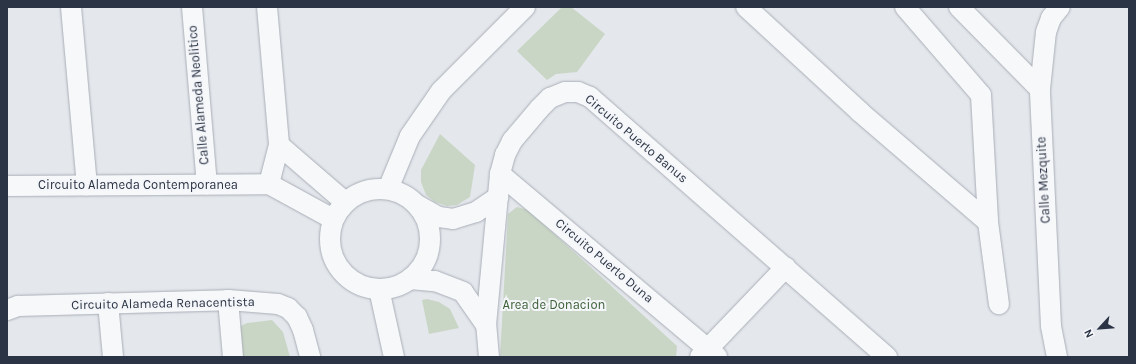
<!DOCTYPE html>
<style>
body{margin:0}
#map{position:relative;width:1136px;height:364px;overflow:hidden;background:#e4e7ec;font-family:Karla,sans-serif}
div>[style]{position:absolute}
.green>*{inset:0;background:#c9d6c5}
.roads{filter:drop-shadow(0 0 1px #a9aeb7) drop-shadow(0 0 1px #a9aeb7)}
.minor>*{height:20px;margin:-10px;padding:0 10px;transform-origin:10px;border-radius:10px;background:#f7f8fa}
.minor>.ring{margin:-10px;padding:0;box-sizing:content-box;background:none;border:20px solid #f7f8fa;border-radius:50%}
span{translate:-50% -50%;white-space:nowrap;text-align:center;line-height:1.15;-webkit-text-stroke:4px #f4f6f9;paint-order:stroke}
.street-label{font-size:13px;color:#2b3445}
.park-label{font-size:13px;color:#3f6138}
.frame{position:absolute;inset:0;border:8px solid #2b3445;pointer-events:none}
.north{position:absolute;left:1080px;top:308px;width:40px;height:40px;-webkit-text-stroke:3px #f4f6f9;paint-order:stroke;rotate:244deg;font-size:11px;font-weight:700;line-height:16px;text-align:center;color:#2b3445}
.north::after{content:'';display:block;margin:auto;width:14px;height:18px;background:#2b3445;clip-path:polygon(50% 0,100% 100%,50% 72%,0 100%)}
</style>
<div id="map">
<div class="green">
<i style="clip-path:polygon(562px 7px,571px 7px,605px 34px,577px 72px,556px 74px,547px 80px,517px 51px)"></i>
<i style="clip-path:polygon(440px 134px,475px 165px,470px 197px,457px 205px,447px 206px,435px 202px,426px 195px,421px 182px,421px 170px)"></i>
<i style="clip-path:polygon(517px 207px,528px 210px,677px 346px,676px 357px,500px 357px,508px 214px)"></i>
<i style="clip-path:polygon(427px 299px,439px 302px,450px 309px,459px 328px,429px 334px,422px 300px)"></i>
<i style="clip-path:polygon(272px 320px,283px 332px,290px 357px,238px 357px,237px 328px,247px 323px)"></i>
</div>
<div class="roads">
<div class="minor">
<i style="left:71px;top:7px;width:179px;rotate:84.9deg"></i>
<i style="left:192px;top:7px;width:178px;rotate:85.2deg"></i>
<i style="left:267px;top:7px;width:139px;rotate:85deg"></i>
<i style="left:279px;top:145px;width:40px;rotate:104.4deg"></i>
<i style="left:746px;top:7px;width:155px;rotate:42.6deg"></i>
<i style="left:860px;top:112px;width:169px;rotate:40.7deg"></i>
<i style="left:905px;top:7px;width:116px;rotate:49.2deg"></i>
<i style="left:981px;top:95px;width:127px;rotate:86.8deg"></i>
<i style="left:988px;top:222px;width:83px;rotate:82.4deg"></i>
<i style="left:959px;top:7px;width:115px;rotate:45.4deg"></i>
<i style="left:279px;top:145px;width:87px;rotate:40.8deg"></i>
<i style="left:500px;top:174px;width:284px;rotate:40.1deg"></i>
<i style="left:7px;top:186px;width:262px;rotate:-0.4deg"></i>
<i style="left:269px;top:184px;width:73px;rotate:28.7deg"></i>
<i class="ring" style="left:330px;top:189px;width:80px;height:80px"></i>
<i style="left:388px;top:189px;width:57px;rotate:-67.5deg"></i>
<i style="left:410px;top:136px;width:55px;rotate:-55.4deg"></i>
<i style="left:441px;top:91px;width:119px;rotate:-45deg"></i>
<i style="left:419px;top:206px;width:23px;rotate:29deg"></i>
<i style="left:439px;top:217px;width:14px;rotate:8deg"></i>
<i style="left:453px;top:219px;width:24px;rotate:-17deg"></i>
<i style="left:476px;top:212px;width:27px;rotate:-34deg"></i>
<i style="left:410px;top:279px;width:25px;rotate:5deg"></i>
<i style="left:435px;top:281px;width:30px;rotate:21deg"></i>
<i style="left:463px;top:292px;width:40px;rotate:55.1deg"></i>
<i style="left:379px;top:289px;width:70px;rotate:77.6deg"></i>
<i style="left:228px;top:300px;width:57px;rotate:85deg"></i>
<i style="left:108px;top:303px;width:54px;rotate:84.7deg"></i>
<i style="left:7px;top:310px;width:12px;rotate:-20deg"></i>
<i style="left:18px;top:306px;width:210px;rotate:-1.6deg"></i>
<i style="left:228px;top:300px;width:50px;rotate:4.6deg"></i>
<i style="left:278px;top:304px;width:11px;rotate:22deg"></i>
<i style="left:288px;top:308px;width:13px;rotate:45deg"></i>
<i style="left:297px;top:317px;width:14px;rotate:65deg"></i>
<i style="left:303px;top:330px;width:28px;rotate:75deg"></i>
<i style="left:489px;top:357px;width:32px;rotate:-95deg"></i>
<i style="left:486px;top:325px;width:152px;rotate:-84.7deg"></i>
<i style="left:500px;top:174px;width:20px;rotate:-75deg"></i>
<i style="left:505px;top:155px;width:16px;rotate:-63deg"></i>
<i style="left:512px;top:141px;width:42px;rotate:-49.8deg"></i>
<i style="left:539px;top:109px;width:16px;rotate:-45deg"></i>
<i style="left:550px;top:98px;width:16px;rotate:-22deg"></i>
<i style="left:565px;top:92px;width:13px"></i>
<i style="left:578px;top:92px;width:13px;rotate:23deg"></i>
<i style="left:590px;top:97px;width:395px;rotate:41.2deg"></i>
<i style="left:700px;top:357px;width:124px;rotate:-46.3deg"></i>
<i style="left:1057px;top:357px;width:32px;rotate:-101deg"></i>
<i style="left:1051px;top:326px;width:237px;rotate:-92.7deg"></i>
<i style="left:1040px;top:89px;width:57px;rotate:-84deg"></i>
<i style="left:1046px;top:32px;width:15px;rotate:-70deg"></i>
<i style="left:1051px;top:18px;width:14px;rotate:-51deg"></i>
</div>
</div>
<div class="street-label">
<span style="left:199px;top:95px;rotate:-95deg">Calle Alameda Neolitico</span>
<span style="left:636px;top:139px;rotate:40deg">Circuito Puerto Banus</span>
<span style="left:1044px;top:180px;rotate:-93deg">Calle Mezquite</span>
<span style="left:138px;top:185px">Circuito Alameda Contemporanea</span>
<span style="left:604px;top:261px;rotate:40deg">Circuito Puerto Duna</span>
<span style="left:163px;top:304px;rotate:-1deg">Circuito Alameda Renacentista</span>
</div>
<div class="park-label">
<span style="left:554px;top:305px">Area de Donacion</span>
</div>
<div class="frame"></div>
<div class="north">N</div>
</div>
